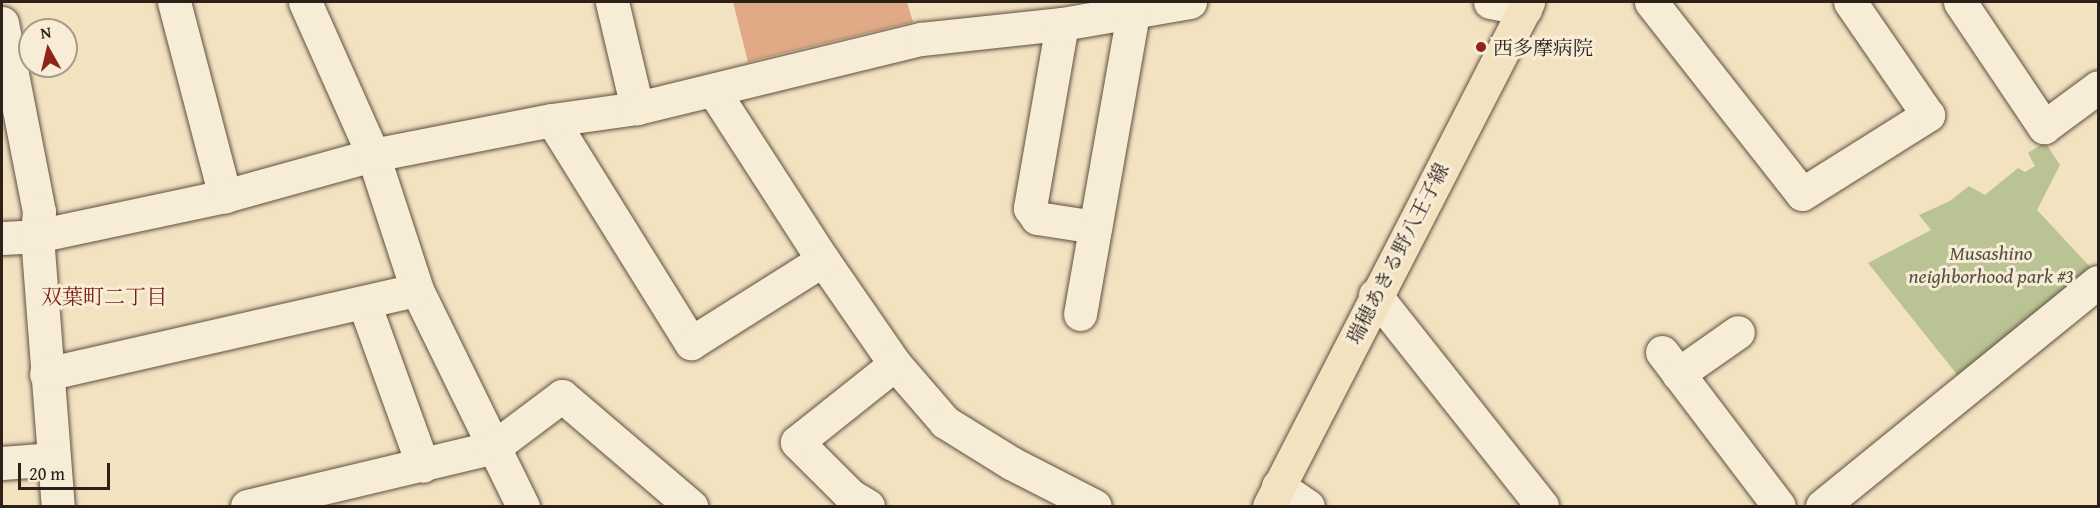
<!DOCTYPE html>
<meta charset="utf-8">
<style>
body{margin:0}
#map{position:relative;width:2100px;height:508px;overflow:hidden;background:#f3e2c0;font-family:"Gentium Book Plus","Noto Serif JP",serif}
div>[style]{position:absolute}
.green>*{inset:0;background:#b9c393}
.building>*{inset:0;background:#e1aa86}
.roads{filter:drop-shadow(0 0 2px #5e5043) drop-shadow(0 0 2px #5e5043)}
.minor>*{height:33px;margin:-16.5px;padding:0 16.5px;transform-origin:16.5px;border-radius:16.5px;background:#f7ecd6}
.major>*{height:33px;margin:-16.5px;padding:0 16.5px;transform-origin:16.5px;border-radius:16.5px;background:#f3e2c0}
.dots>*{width:16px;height:16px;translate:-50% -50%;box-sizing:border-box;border:3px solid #f7ecd6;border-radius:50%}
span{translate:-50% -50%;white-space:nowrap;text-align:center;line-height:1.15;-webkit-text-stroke:6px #f7ecd6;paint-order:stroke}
.poi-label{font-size:20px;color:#2c2019}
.left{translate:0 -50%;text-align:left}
.street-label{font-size:20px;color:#2c2019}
.park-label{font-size:20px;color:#56513e;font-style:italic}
.neighbourhood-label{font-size:21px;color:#7a1f14}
.frame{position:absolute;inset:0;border:3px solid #2c2019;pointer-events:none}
.north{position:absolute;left:18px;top:18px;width:60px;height:60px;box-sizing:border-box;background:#f7ecd6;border:2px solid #a69a8a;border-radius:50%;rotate:352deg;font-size:16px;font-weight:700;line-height:24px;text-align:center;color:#2c2019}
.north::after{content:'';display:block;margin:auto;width:21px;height:27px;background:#8f2418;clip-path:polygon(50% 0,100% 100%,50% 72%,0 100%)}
.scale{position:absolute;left:18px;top:463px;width:92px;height:27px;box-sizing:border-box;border:3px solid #2c2019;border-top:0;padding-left:8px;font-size:18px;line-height:21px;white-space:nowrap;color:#2c2019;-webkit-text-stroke:4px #f7ecd6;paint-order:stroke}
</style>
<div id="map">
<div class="green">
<i style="clip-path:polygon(2045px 142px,2060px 165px,2037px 210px,2093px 270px,1959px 377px,1868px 263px,1931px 230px,1919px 215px,1950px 201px,1969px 186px,1985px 195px,2018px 168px,2025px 172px,2035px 166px,2028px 153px)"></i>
</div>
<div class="building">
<i style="clip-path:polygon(733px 2px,907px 2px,913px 22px,748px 62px)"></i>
</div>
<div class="roads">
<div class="minor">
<i style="left:174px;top:2px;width:201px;rotate:75.3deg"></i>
<i style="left:305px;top:2px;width:167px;rotate:66deg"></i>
<i style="left:373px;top:155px;width:142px;rotate:71.9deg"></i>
<i style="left:417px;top:290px;width:241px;rotate:63.9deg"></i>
<i style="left:612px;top:2px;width:109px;rotate:76.7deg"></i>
<i style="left:1490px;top:2px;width:36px;rotate:11deg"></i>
<i style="left:1651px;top:2px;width:244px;rotate:51.8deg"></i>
<i style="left:1802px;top:194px;width:149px;rotate:-32.1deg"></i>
<i style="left:1928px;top:115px;width:137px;rotate:-124.6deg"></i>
<i style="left:1960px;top:2px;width:151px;rotate:56.1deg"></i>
<i style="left:2044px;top:127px;width:67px;rotate:-36.5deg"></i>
<i style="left:2px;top:23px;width:192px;rotate:78.9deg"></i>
<i style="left:39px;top:211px;width:25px;rotate:95deg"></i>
<i style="left:37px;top:236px;width:271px;rotate:85.6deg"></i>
<i style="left:1062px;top:24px;width:187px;rotate:99.9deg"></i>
<i style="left:1030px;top:208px;width:12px;rotate:55deg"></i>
<i style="left:1037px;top:218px;width:59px;rotate:8.8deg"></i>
<i style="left:713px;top:90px;width:202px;rotate:57.1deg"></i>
<i style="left:823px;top:260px;width:126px;rotate:55.3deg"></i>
<i style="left:895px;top:364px;width:77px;rotate:49.2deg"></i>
<i style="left:945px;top:422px;width:78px;rotate:31.8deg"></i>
<i style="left:1011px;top:463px;width:94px;rotate:27.1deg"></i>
<i style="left:552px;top:120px;width:263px;rotate:58.1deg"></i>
<i style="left:691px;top:343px;width:156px;rotate:-32.2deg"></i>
<i style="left:2px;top:238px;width:35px;rotate:-3deg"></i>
<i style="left:37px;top:236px;width:192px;rotate:-12deg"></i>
<i style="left:225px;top:196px;width:154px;rotate:-15.5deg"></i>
<i style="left:373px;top:155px;width:182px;rotate:-11.1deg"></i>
<i style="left:552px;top:120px;width:86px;rotate:-8deg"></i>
<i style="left:637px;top:108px;width:292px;rotate:-13.7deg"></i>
<i style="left:921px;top:39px;width:142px;rotate:-6.1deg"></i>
<i style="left:1062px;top:24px;width:130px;rotate:-9.8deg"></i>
<i style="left:1375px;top:295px;width:269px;rotate:51.6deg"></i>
<i style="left:364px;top:303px;width:173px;rotate:70.1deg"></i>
<i style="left:1080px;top:314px;width:306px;rotate:-80deg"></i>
<i style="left:1662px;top:352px;width:193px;rotate:52.8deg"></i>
<i style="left:46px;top:374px;width:380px;rotate:-12.8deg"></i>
<i style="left:1678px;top:374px;width:73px;rotate:-35deg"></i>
<i style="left:2px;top:463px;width:52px;rotate:-4.4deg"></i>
<i style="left:1278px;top:486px;width:36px;rotate:34deg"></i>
<i style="left:247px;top:506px;width:254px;rotate:-13.4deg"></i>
<i style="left:494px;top:447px;width:85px;rotate:-36.9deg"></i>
<i style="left:562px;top:396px;width:170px;rotate:40.5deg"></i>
<i style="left:868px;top:506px;width:21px;rotate:-149deg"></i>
<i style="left:850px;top:495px;width:75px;rotate:-135deg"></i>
<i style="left:797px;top:442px;width:125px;rotate:-38.5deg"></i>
<i style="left:1822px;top:506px;width:355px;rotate:-39.1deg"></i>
</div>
<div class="major">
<i style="left:1269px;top:506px;width:567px;rotate:-62.8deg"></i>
</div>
</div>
<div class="dots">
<i style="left:1481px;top:47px;background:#8f2418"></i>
</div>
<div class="poi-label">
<span class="left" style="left:1493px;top:47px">西多摩病院</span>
</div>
<div class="street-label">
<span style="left:1397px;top:253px;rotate:-63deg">瑞穂あきる野八王子線</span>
</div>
<div class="park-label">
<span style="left:1991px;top:264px">Musashino<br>neighborhood park #3</span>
</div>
<div class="neighbourhood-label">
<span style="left:104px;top:297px">双葉町二丁目</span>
</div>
<div class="frame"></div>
<div class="north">N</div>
<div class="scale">20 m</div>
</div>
